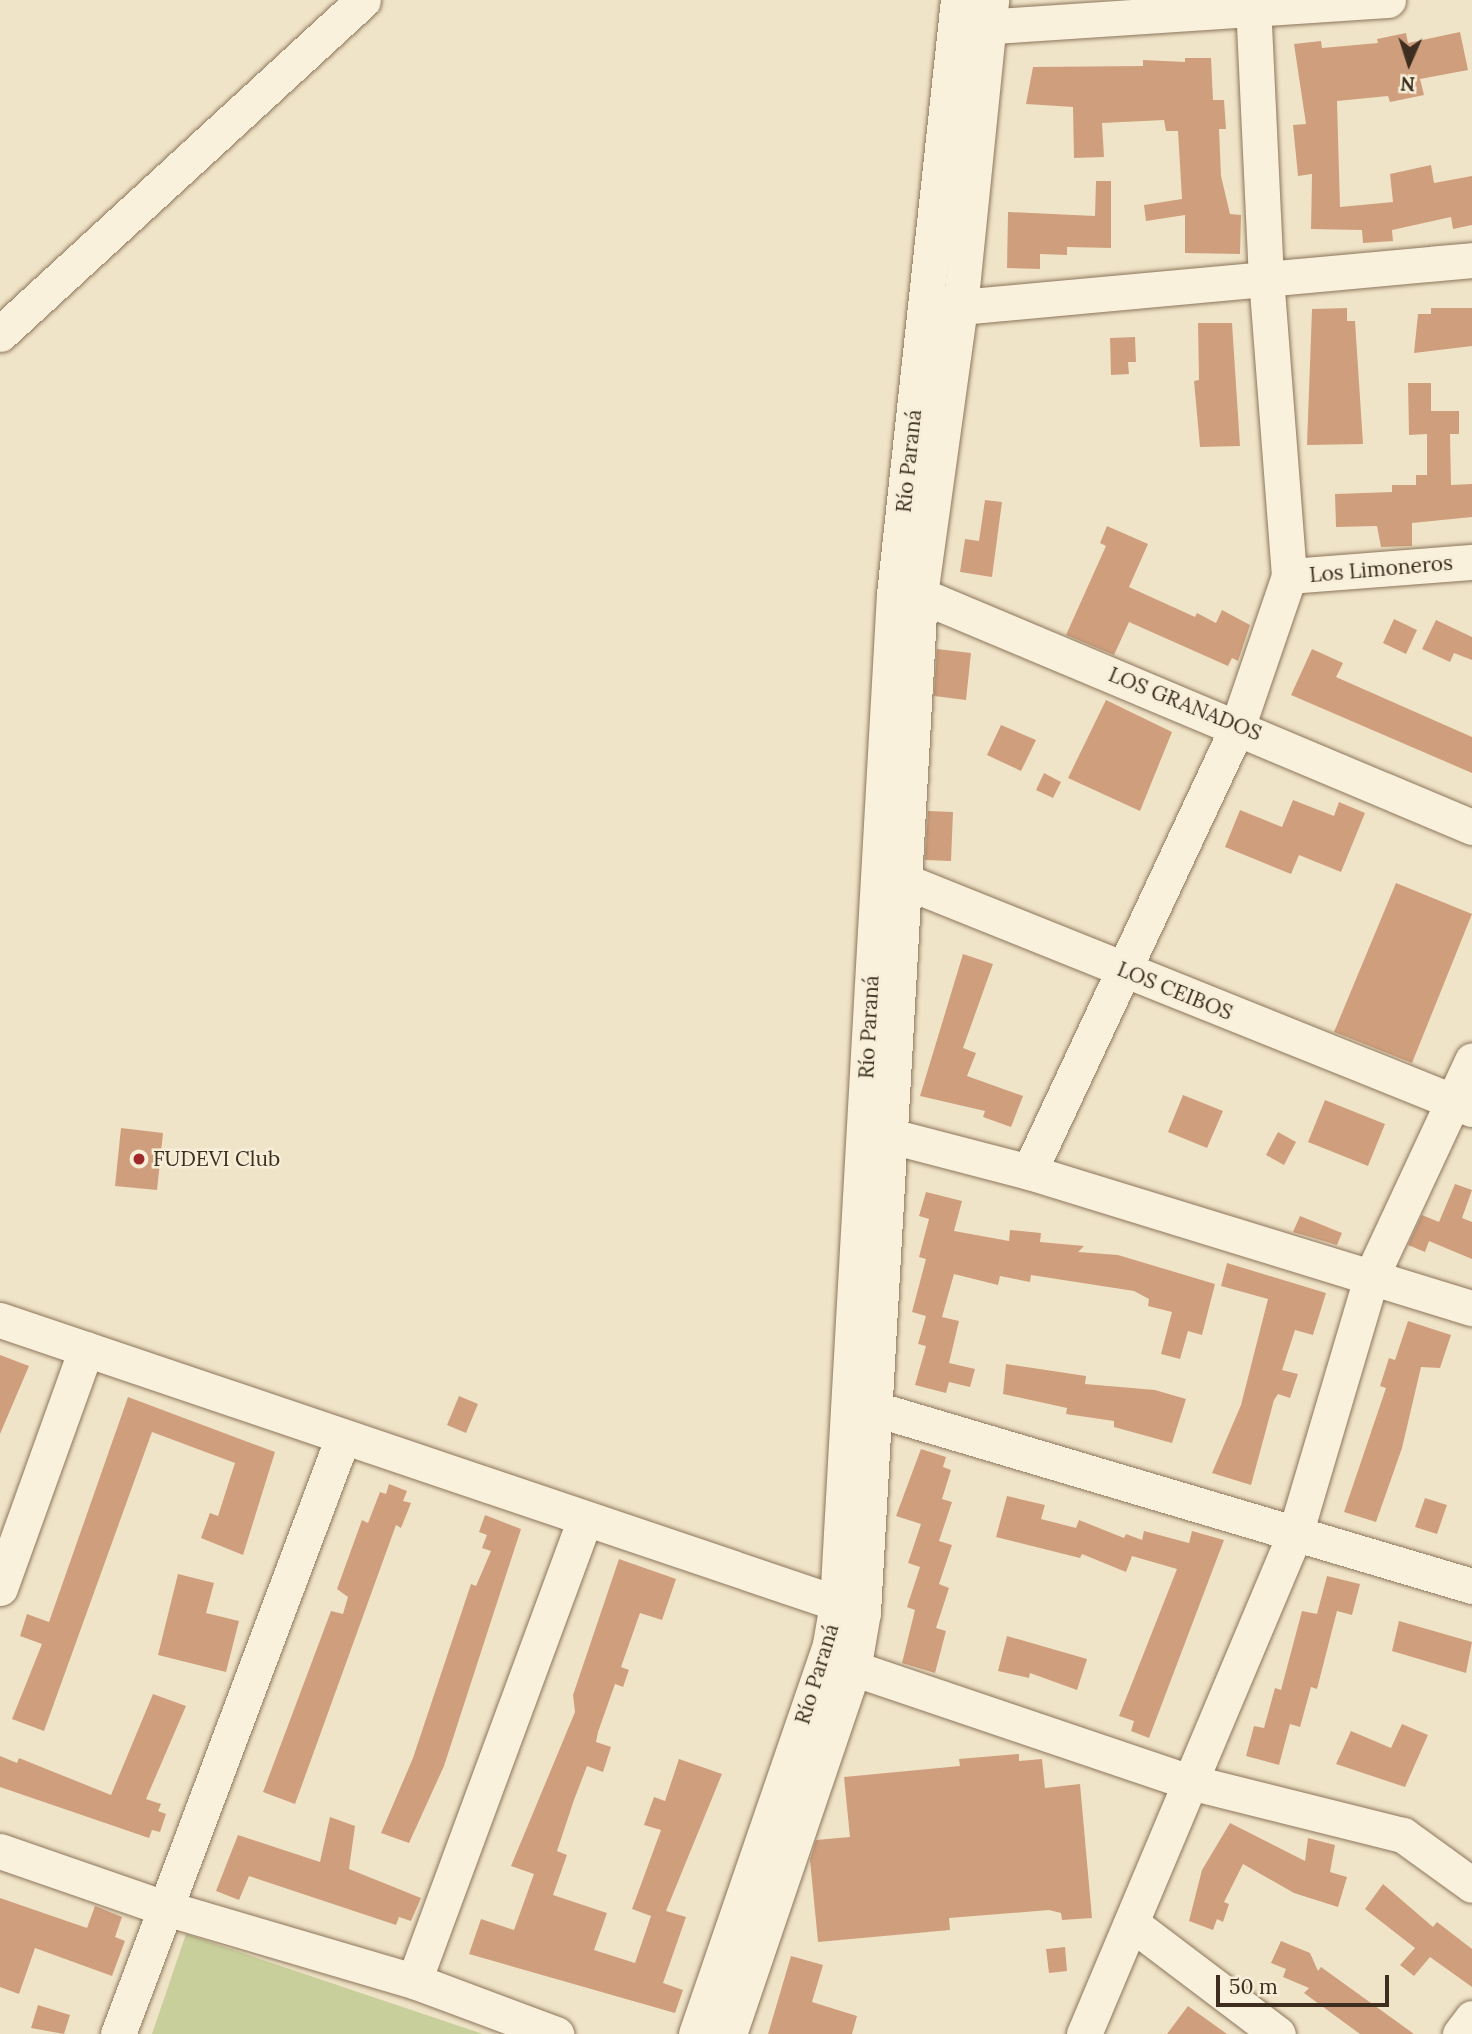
<!DOCTYPE html>
<meta charset="utf-8">
<style>
body{margin:0}
#map{position:relative;width:1472px;height:2034px;overflow:hidden;background:#f0e4c8;font-family:Lora,serif}
div>[style]{position:absolute}
.green>*{inset:0;background:#c9cf9b}
.building>*{inset:0;background:#cf9f7d}
.roads{filter:drop-shadow(0 0 2px #8d765c) drop-shadow(0 0 2px #8d765c)}
.minor>*{height:35px;margin:-17.5px;padding:0 17.5px;transform-origin:17.5px;border-radius:17.5px;background:#faf1dc}
.dots>*{width:19px;height:19px;translate:-50% -50%;box-sizing:border-box;border:4px solid #f7eed8;border-radius:50%}
span{translate:-50% -50%;white-space:nowrap;text-align:center;line-height:1.15;-webkit-text-stroke:5px #f7eed8;paint-order:stroke}
.street-label{font-size:21px;color:#3d2e20}
.poi-label{font-size:21px;color:#3d2e20}
.left{translate:0 -50%;text-align:left}
.north{position:absolute;left:1374px;top:28px;width:70px;height:70px;-webkit-text-stroke:5px #f7eed8;paint-order:stroke;rotate:183deg;font-size:19px;font-weight:700;line-height:28px;text-align:center;color:#3d2e20}
.north::after{content:'';display:block;margin:auto;width:24px;height:32px;background:#3d2e20;clip-path:polygon(50% 0,100% 100%,50% 72%,0 100%)}
.scale{position:absolute;left:1216px;top:1975px;width:173px;height:32px;box-sizing:border-box;border:4px solid #3d2e20;border-top:0;padding-left:9px;font-size:21px;line-height:24px;white-space:nowrap;color:#3d2e20;-webkit-text-stroke:5px #f7eed8;paint-order:stroke}
</style>
<div id="map">
<div class="green">
<i style="clip-path:polygon(186px 1934px,483px 2034px,152px 2034px)"></i>
</div>
<div class="building">
<i style="clip-path:polygon(1460px 32px,1468px 70px,1420px 79px,1424px 95px,1390px 102px,1388px 96px,1337px 101px,1340px 207px,1393px 202px,1390px 174px,1431px 165px,1434px 183px,1472px 176px,1472px 225px,1453px 229px,1451px 217px,1392px 230px,1393px 241px,1363px 243px,1362px 230px,1311px 229px,1312px 174px,1298px 176px,1293px 125px,1306px 124px,1294px 44px,1321px 41px,1322px 48px,1378px 43px,1377px 39px,1406px 33px,1408px 43px)"></i>
<i style="clip-path:polygon(1185px 58px,1211px 58px,1213px 100px,1224px 100px,1226px 129px,1219px 129px,1221px 176px,1230px 214px,1241px 215px,1240px 254px,1185px 253px,1185px 215px,1146px 221px,1144px 205px,1182px 199px,1178px 131px,1166px 131px,1164px 120px,1102px 123px,1104px 157px,1074px 158px,1073px 107px,1026px 104px,1033px 67px,1143px 66px,1143px 60px,1185px 62px)"></i>
<i style="clip-path:polygon(1096px 181px,1111px 181px,1111px 248px,1067px 247px,1067px 255px,1040px 254px,1040px 269px,1007px 268px,1008px 212px,1095px 216px)"></i>
<i style="clip-path:polygon(1347px 308px,1347px 321px,1355px 321px,1363px 444px,1307px 445px,1312px 309px)"></i>
<i style="clip-path:polygon(1431px 308px,1472px 308px,1472px 346px,1414px 353px,1418px 314px,1431px 314px)"></i>
<i style="clip-path:polygon(1198px 323px,1232px 323px,1240px 446px,1200px 447px,1194px 381px,1199px 380px)"></i>
<i style="clip-path:polygon(1135px 337px,1136px 362px,1128px 362px,1129px 374px,1111px 375px,1110px 338px)"></i>
<i style="clip-path:polygon(1408px 383px,1431px 383px,1431px 411px,1459px 411px,1459px 434px,1450px 434px,1451px 485px,1472px 484px,1472px 517px,1412px 523px,1412px 546px,1381px 547px,1377px 526px,1336px 527px,1335px 494px,1392px 492px,1392px 485px,1416px 485px,1416px 475px,1427px 475px,1427px 434px,1409px 435px)"></i>
<i style="clip-path:polygon(985px 500px,1002px 502px,992px 577px,960px 572px,965px 539px,979px 541px)"></i>
<i style="clip-path:polygon(1107px 526px,1148px 544px,1129px 587px,1195px 617px,1197px 613px,1216px 623px,1222px 610px,1250px 625px,1238px 661px,1232px 658px,1228px 666px,1129px 622px,1114px 655px,1066px 635px,1106px 546px,1100px 543px)"></i>
<i style="clip-path:polygon(1394px 619px,1417px 630px,1406px 654px,1383px 643px)"></i>
<i style="clip-path:polygon(1436px 620px,1472px 637px,1472px 660px,1454px 653px,1450px 662px,1422px 649px)"></i>
<i style="clip-path:polygon(937px 649px,971px 653px,966px 700px,934px 696px)"></i>
<i style="clip-path:polygon(1312px 649px,1343px 663px,1336px 677px,1472px 737px,1472px 773px,1291px 695px)"></i>
<i style="clip-path:polygon(1106px 700px,1172px 732px,1140px 811px,1068px 778px)"></i>
<i style="clip-path:polygon(1001px 725px,1036px 740px,1021px 771px,987px 755px)"></i>
<i style="clip-path:polygon(1044px 773px,1061px 782px,1053px 798px,1036px 790px)"></i>
<i style="clip-path:polygon(1293px 800px,1334px 816px,1339px 802px,1365px 813px,1341px 872px,1299px 855px,1291px 874px,1225px 847px,1240px 810px,1282px 827px)"></i>
<i style="clip-path:polygon(928px 811px,953px 812px,951px 861px,925px 860px)"></i>
<i style="clip-path:polygon(1396px 883px,1472px 914px,1412px 1063px,1334px 1032px)"></i>
<i style="clip-path:polygon(963px 954px,993px 964px,963px 1048px,976px 1053px,967px 1076px,1023px 1096px,1011px 1127px,983px 1117px,985px 1111px,920px 1096px)"></i>
<i style="clip-path:polygon(1183px 1095px,1223px 1111px,1207px 1148px,1168px 1132px)"></i>
<i style="clip-path:polygon(1325px 1100px,1385px 1124px,1368px 1166px,1308px 1142px)"></i>
<i style="clip-path:polygon(121px 1128px,163px 1133px,157px 1190px,115px 1186px)"></i>
<i style="clip-path:polygon(1278px 1132px,1296px 1142px,1284px 1165px,1266px 1155px)"></i>
<i style="clip-path:polygon(1455px 1184px,1472px 1190px,1462px 1218px,1472px 1222px,1472px 1259px,1429px 1241px,1425px 1252px,1408px 1245px,1422px 1215px,1439px 1222px)"></i>
<i style="clip-path:polygon(926px 1192px,962px 1201px,954px 1231px,1009px 1241px,1010px 1230px,1041px 1233px,1040px 1242px,1084px 1246px,1078px 1252px,1118px 1255px,1215px 1284px,1202px 1335px,1188px 1331px,1180px 1359px,1161px 1354px,1172px 1312px,1148px 1306px,1149px 1299px,1134px 1291px,1031px 1275px,1030px 1282px,1000px 1276px,998px 1285px,954px 1274px,942px 1317px,959px 1321px,949px 1363px,975px 1369px,970px 1387px,949px 1382px,946px 1393px,915px 1385px,926px 1346px,918px 1344px,926px 1316px,912px 1312px,926px 1259px,919px 1257px,929px 1219px,919px 1216px)"></i>
<i style="clip-path:polygon(1300px 1216px,1342px 1233px,1337px 1245px,1293px 1232px)"></i>
<i style="clip-path:polygon(1227px 1263px,1326px 1293px,1313px 1335px,1295px 1330px,1282px 1370px,1298px 1374px,1290px 1398px,1278px 1394px,1274px 1400px,1251px 1485px,1212px 1473px,1241px 1405px,1268px 1299px,1221px 1286px)"></i>
<i style="clip-path:polygon(1408px 1321px,1451px 1335px,1440px 1368px,1421px 1367px,1402px 1448px,1376px 1522px,1344px 1512px,1386px 1388px,1380px 1386px,1389px 1358px,1395px 1360px)"></i>
<i style="clip-path:polygon(0 1355px,29px 1366px,0 1434px)"></i>
<i style="clip-path:polygon(1006px 1364px,1086px 1376px,1085px 1384px,1155px 1390px,1186px 1399px,1172px 1443px,1114px 1427px,1114px 1421px,1066px 1414px,1067px 1408px,1003px 1394px)"></i>
<i style="clip-path:polygon(459px 1396px,478px 1404px,466px 1433px,447px 1425px)"></i>
<i style="clip-path:polygon(128px 1397px,275px 1452px,243px 1555px,201px 1538px,210px 1513px,218px 1516px,235px 1463px,152px 1432px,44px 1731px,12px 1719px,42px 1644px,20px 1636px,27px 1614px,49px 1622px)"></i>
<i style="clip-path:polygon(921px 1449px,946px 1457px,943px 1467px,951px 1470px,942px 1499px,952px 1502px,939px 1541px,952px 1545px,939px 1584px,949px 1588px,936px 1628px,946px 1631px,935px 1673px,902px 1663px,915px 1610px,907px 1607px,920px 1567px,908px 1563px,921px 1524px,896px 1516px)"></i>
<i style="clip-path:polygon(389px 1484px,407px 1491px,403px 1501px,411px 1503px,401px 1528px,396px 1525px,295px 1804px,263px 1792px,331px 1611px,343px 1614px,348px 1597px,337px 1589px,362px 1520px,368px 1523px,380px 1492px,386px 1494px)"></i>
<i style="clip-path:polygon(1007px 1496px,1045px 1505px,1041px 1519px,1076px 1528px,1079px 1520px,1124px 1538px,1126px 1534px,1142px 1540px,1144px 1531px,1189px 1543px,1192px 1531px,1224px 1540px,1149px 1738px,1131px 1731px,1134px 1721px,1119px 1716px,1177px 1569px,1132px 1556px,1126px 1572px,1082px 1554px,1080px 1558px,996px 1537px)"></i>
<i style="clip-path:polygon(1425px 1498px,1447px 1505px,1437px 1534px,1415px 1527px)"></i>
<i style="clip-path:polygon(485px 1515px,521px 1529px,444px 1766px,409px 1843px,381px 1833px,413px 1758px,471px 1584px,476px 1586px,491px 1551px,482px 1548px,487px 1535px,479px 1532px)"></i>
<i style="clip-path:polygon(619px 1559px,676px 1579px,662px 1620px,640px 1613px,621px 1667px,629px 1670px,623px 1687px,615px 1684px,598px 1732px,596px 1742px,611px 1747px,603px 1772px,587px 1766px,574px 1800px,557px 1851px,567px 1855px,553px 1895px,607px 1913px,594px 1950px,635px 1963px,651px 1916px,632px 1909px,661px 1830px,644px 1825px,654px 1797px,665px 1801px,679px 1759px,722px 1774px,666px 1911px,686px 1917px,663px 1983px,683px 1990px,675px 2013px,469px 1954px,481px 1919px,514px 1930px,534px 1874px,511px 1866px,575px 1712px,573px 1695px)"></i>
<i style="clip-path:polygon(178px 1574px,214px 1583px,206px 1613px,239px 1621px,226px 1672px,158px 1655px)"></i>
<i style="clip-path:polygon(1327px 1576px,1360px 1584px,1352px 1615px,1337px 1611px,1317px 1689px,1311px 1687px,1300px 1727px,1290px 1724px,1279px 1765px,1246px 1756px,1254px 1726px,1264px 1728px,1275px 1688px,1281px 1690px,1302px 1611px,1317px 1614px)"></i>
<i style="clip-path:polygon(1399px 1621px,1472px 1642px,1466px 1673px,1392px 1651px)"></i>
<i style="clip-path:polygon(1007px 1636px,1087px 1659px,1077px 1690px,1030px 1673px,1029px 1678px,998px 1671px)"></i>
<i style="clip-path:polygon(153px 1694px,186px 1706px,146px 1799px,161px 1804px,158px 1811px,166px 1814px,160px 1832px,152px 1830px,149px 1838px,0 1787px,0 1756px,17px 1763px,19px 1758px,111px 1795px)"></i>
<i style="clip-path:polygon(1402px 1724px,1428px 1735px,1405px 1787px,1336px 1764px,1351px 1731px,1391px 1748px)"></i>
<i style="clip-path:polygon(1019px 1754px,1019px 1761px,1042px 1759px,1045px 1788px,1080px 1784px,1092px 1918px,1062px 1920px,1061px 1913px,1049px 1910px,949px 1918px,950px 1930px,818px 1942px,810px 1860px,816px 1840px,850px 1837px,844px 1777px,960px 1766px,959px 1759px)"></i>
<i style="clip-path:polygon(330px 1817px,355px 1826px,349px 1869px,421px 1898px,411px 1921px,399px 1917px,396px 1925px,249px 1876px,239px 1900px,216px 1891px,238px 1835px,320px 1862px)"></i>
<i style="clip-path:polygon(1230px 1823px,1305px 1861px,1308px 1838px,1335px 1845px,1330px 1872px,1347px 1877px,1338px 1907px,1294px 1893px,1243px 1864px,1224px 1902px,1229px 1904px,1223px 1922px,1217px 1919px,1213px 1930px,1189px 1921px,1202px 1870px)"></i>
<i style="clip-path:polygon(1383px 1884px,1433px 1927px,1437px 1922px,1472px 1949px,1472px 1987px,1430px 1957px,1414px 1976px,1400px 1965px,1415px 1948px,1365px 1909px)"></i>
<i style="clip-path:polygon(0 1898px,87px 1928px,95px 1906px,122px 1917px,115px 1937px,125px 1941px,112px 1976px,35px 1948px,19px 1994px,0 1987px)"></i>
<i style="clip-path:polygon(1281px 1941px,1310px 1953px,1318px 1971px,1321px 1967px,1414px 2034px,1360px 2034px,1304px 1993px,1309px 1988px,1283px 1977px,1286px 1969px,1271px 1963px)"></i>
<i style="clip-path:polygon(1065px 1947px,1067px 1971px,1049px 1973px,1046px 1949px)"></i>
<i style="clip-path:polygon(791px 1956px,823px 1965px,812px 2002px,857px 2016px,852px 2034px,768px 2034px)"></i>
<i style="clip-path:polygon(38px 2005px,70px 2015px,64px 2034px,31px 2028px)"></i>
<i style="clip-path:polygon(1188px 2006px,1227px 2034px,1167px 2034px)"></i>
</div>
<div class="roads">
<div class="minor">
<i style="left:966px;top:28px;width:423px;rotate:-3.8deg"></i>
<i style="left:940px;top:304px;width:20px;rotate:9deg"></i>
<i style="left:960px;top:307px;width:514px;rotate:-5.24deg"></i>
<i style="left:0;top:334px;width:493px;rotate:-42.6deg"></i>
<i style="left:1289px;top:576px;width:184px;rotate:-4.4deg"></i>
<i style="left:898px;top:594px;width:22px;rotate:3deg"></i>
<i style="left:920px;top:595px;width:599px;rotate:22.8deg"></i>
<i style="left:881px;top:877px;width:21px;rotate:8deg"></i>
<i style="left:902px;top:880px;width:614px;rotate:21.89deg"></i>
<i style="left:868px;top:1130px;width:166px;rotate:14.6deg"></i>
<i style="left:1029px;top:1172px;width:463px;rotate:17.1deg"></i>
<i style="left:1029px;top:1172px;width:493px;rotate:-64.9deg"></i>
<i style="left:1238px;top:725px;width:157px;rotate:-71.1deg"></i>
<i style="left:1289px;top:576px;width:298px;rotate:-94.4deg"></i>
<i style="left:1266px;top:279px;width:279px;rotate:-92.7deg"></i>
<i style="left:0;top:1320px;width:908px;rotate:18.69deg"></i>
<i style="left:855px;top:1403px;width:644px;rotate:16.52deg"></i>
<i style="left:0;top:1588px;width:254px;rotate:-70.2deg"></i>
<i style="left:832px;top:1661px;width:378px;rotate:18.7deg"></i>
<i style="left:1190px;top:1782px;width:219px;rotate:14deg"></i>
<i style="left:1403px;top:1835px;width:85px;rotate:35.9deg"></i>
<i style="left:0;top:1851px;width:171px;rotate:19.1deg"></i>
<i style="left:162px;top:1907px;width:263px;rotate:16.4deg"></i>
<i style="left:414px;top:1981px;width:152px;rotate:20.5deg"></i>
<i style="left:1131px;top:1923px;width:184px;rotate:37.1deg"></i>
<i style="left:414px;top:1981px;width:493px;rotate:-69.7deg"></i>
<i style="left:118px;top:2034px;width:638px;rotate:-69.35deg"></i>
<i style="left:696px;top:2034px;width:412px;rotate:-71deg"></i>
<i style="left:830px;top:1644px;width:41px;rotate:-80.1deg"></i>
<i style="left:837px;top:1604px;width:1012px;rotate:-86.77deg"></i>
<i style="left:894px;top:594px;width:597px;rotate:-83.85deg"></i>
<i style="left:729px;top:2034px;width:385px;rotate:-71.2deg"></i>
<i style="left:853px;top:1670px;width:59px;rotate:-80.2deg"></i>
<i style="left:863px;top:1612px;width:1019px;rotate:-86.79deg"></i>
<i style="left:920px;top:595px;width:291px;rotate:-82.1deg"></i>
<i style="left:960px;top:307px;width:309px;rotate:-84.2deg"></i>
<i style="left:1084px;top:2034px;width:546px;rotate:-67.15deg"></i>
<i style="left:1296px;top:1531px;width:265px;rotate:-73.5deg"></i>
<i style="left:1371px;top:1277px;width:239px;rotate:-65deg"></i>
<i style="left:1460px;top:2034px;width:20px;rotate:-53deg"></i>
</div>
</div>
<div class="dots">
<i style="left:139px;top:1159px;background:#9e2a2b"></i>
</div>
<div class="street-label">
<span style="left:909px;top:461px;rotate:-84deg">Río Paraná</span>
<span style="left:1381px;top:569px;rotate:-5deg">Los Limoneros</span>
<span style="left:1185px;top:704px;rotate:22deg">LOS GRANADOS</span>
<span style="left:1175px;top:991px;rotate:22deg">LOS CEIBOS</span>
<span style="left:869px;top:1027px;rotate:-87deg">Río Paraná</span>
<span style="left:817px;top:1674px;rotate:-73deg">Río Paraná</span>
</div>
<div class="poi-label">
<span class="left" style="left:153px;top:1159px">FUDEVI Club</span>
</div>
<div class="north">N</div>
<div class="scale">50 m</div>
</div>
